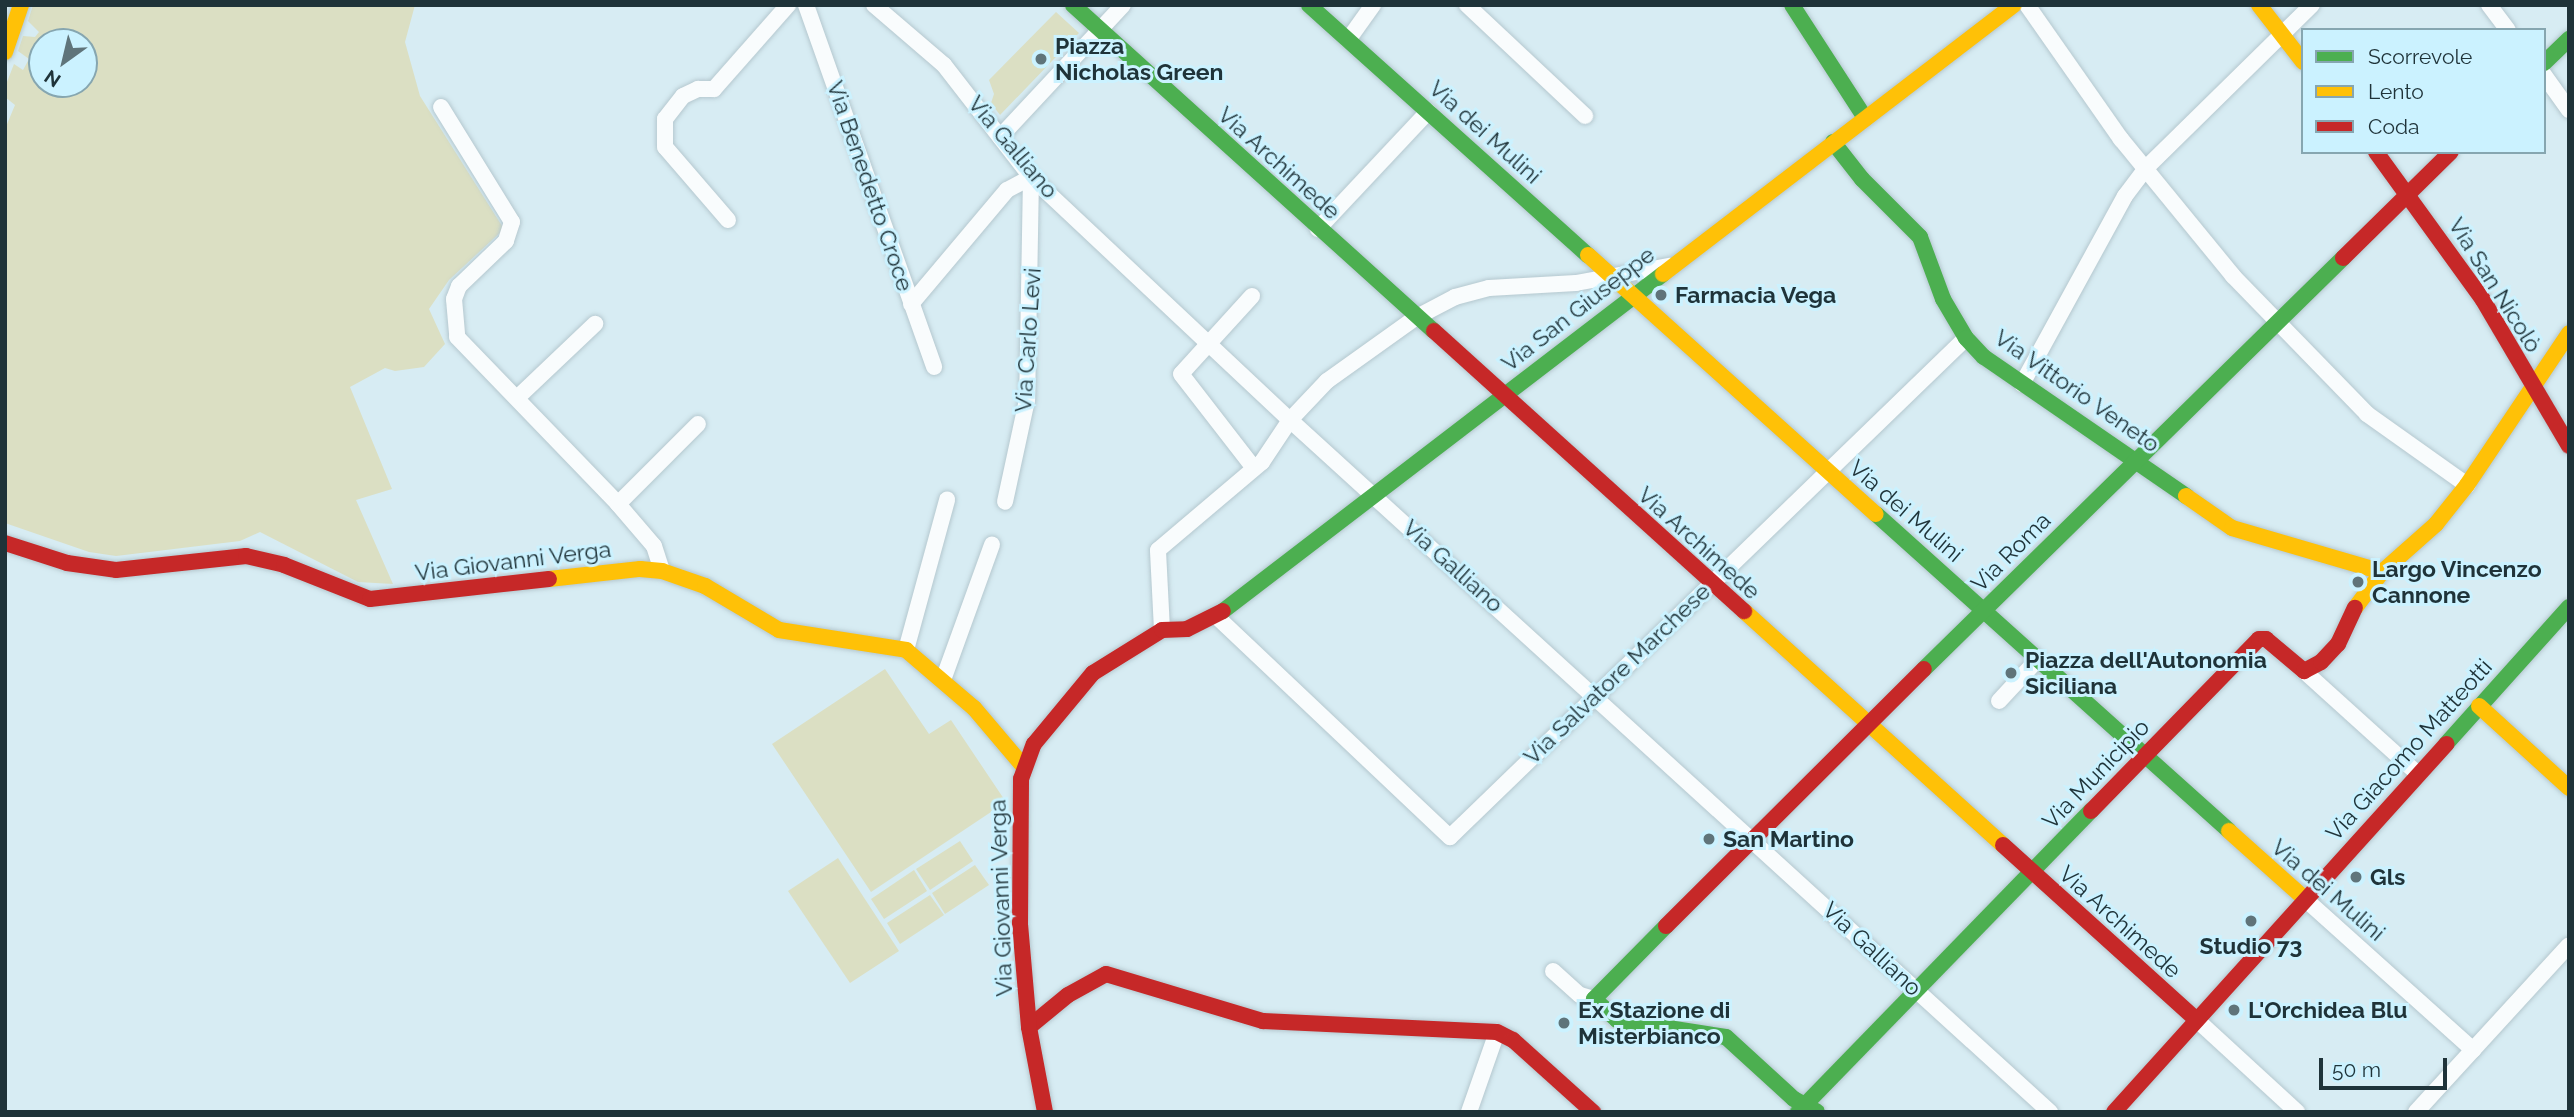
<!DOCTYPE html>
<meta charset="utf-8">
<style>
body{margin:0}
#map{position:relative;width:2574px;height:1117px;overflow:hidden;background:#d7ecf3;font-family:Raleway,sans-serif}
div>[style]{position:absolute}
.green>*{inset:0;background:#dbdfc3}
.roads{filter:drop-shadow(0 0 2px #b5c8cf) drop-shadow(0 0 2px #b5c8cf)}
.street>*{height:16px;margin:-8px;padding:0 8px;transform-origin:8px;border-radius:8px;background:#f9fcfd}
.fast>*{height:16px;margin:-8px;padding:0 8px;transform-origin:8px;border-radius:8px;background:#4caf50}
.slow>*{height:16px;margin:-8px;padding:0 8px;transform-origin:8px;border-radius:8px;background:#ffc107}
.jam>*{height:16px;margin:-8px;padding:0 8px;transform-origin:8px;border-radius:8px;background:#c62828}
.dots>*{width:19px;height:19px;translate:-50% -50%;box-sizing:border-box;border:4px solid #cbf2ff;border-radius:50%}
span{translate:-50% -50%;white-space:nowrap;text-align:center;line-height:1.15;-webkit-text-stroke:6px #cbf2ff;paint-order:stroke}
.poi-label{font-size:23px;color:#1f3339;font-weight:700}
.left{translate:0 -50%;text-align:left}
.street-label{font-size:23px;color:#1f3339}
.frame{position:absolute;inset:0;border:7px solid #1f3339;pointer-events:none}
.legend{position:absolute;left:2301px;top:28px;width:245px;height:126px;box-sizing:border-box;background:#cbf2ff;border:2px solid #86a6b0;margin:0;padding:9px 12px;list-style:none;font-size:21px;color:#1f3339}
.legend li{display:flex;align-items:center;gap:14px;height:35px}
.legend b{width:35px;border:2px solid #86a6b0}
.north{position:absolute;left:28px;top:28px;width:70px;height:70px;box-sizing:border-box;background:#cbf2ff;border:2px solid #86a6b0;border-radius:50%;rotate:214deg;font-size:19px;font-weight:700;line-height:28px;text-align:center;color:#1f3339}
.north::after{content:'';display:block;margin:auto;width:24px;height:32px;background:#5f747a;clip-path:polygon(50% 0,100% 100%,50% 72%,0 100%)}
.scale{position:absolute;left:2319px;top:1058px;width:128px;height:32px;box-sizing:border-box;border:4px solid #1f3339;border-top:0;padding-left:9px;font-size:21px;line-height:24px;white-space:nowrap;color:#1f3339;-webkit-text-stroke:5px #cbf2ff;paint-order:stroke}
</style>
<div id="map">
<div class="green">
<i style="clip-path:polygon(evenodd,33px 5px,415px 5px,405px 42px,420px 96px,504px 229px,449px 280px,429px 309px,445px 344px,424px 367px,395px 371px,385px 368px,350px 387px,392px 489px,356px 500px,393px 584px,358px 582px,260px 532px,240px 541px,116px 556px,89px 552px,5px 523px,5px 129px,15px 105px,5px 97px,5px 87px,14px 64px,23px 70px,29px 59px,18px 51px,23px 36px,35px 37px,39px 32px,28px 21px,33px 5px,42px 42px,84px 42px,84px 84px,42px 84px,42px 42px)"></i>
<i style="clip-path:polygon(1056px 12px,1079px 33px,1000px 115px,991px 103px,994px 94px,989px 80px)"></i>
<i style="clip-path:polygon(885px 669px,929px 734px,951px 720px,1006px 802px,871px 892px,772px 744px)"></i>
<i style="clip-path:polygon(960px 841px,973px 861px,930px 890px,916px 869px)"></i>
<i style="clip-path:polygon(838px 858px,899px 951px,850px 983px,788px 891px)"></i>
<i style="clip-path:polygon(975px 865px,989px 885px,945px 914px,932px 893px)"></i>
<i style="clip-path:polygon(914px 870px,927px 891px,884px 919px,871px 899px)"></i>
<i style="clip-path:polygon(930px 895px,944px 915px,900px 944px,887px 923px)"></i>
</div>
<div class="roads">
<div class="street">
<i style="left:806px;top:5px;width:384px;rotate:70.5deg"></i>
<i style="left:874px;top:5px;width:92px;rotate:40.6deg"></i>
<i style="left:944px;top:65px;width:142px;rotate:52.2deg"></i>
<i style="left:1031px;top:177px;width:355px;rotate:43.2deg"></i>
<i style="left:1290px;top:420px;width:1028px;rotate:42.32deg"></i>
<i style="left:1467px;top:5px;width:162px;rotate:43.2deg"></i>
<i style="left:2027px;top:5px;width:164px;rotate:55deg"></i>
<i style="left:2121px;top:139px;width:177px;rotate:50.7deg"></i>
<i style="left:2233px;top:276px;width:192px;rotate:45.8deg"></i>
<i style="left:2367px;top:414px;width:123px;rotate:35.4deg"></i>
<i style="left:2489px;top:5px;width:31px;rotate:53deg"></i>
<i style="left:1348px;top:40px;width:43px;rotate:-54.5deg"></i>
<i style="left:2544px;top:75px;width:43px;rotate:54.5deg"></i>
<i style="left:441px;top:107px;width:135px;rotate:58.3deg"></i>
<i style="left:512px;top:222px;width:20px;rotate:108deg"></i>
<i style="left:506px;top:241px;width:65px;rotate:136.2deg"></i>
<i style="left:459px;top:286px;width:14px;rotate:111deg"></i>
<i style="left:454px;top:299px;width:38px;rotate:85deg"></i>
<i style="left:457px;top:337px;width:232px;rotate:46deg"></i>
<i style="left:618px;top:504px;width:55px;rotate:49.4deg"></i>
<i style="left:654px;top:546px;width:26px;rotate:72deg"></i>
<i style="left:1000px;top:137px;width:180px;rotate:-47deg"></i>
<i style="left:728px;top:220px;width:96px;rotate:-130.8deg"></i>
<i style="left:665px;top:147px;width:28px;rotate:-90deg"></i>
<i style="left:665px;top:119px;width:29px;rotate:-52deg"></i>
<i style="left:683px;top:96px;width:17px;rotate:-25deg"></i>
<i style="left:698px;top:89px;width:16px"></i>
<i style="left:714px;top:89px;width:112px;rotate:-48.6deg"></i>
<i style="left:1318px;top:229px;width:161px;rotate:-46.8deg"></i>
<i style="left:1252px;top:296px;width:105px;rotate:132.3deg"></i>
<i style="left:1181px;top:374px;width:119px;rotate:52.2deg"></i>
<i style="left:911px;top:304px;width:149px;rotate:-49.9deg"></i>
<i style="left:1007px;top:190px;width:27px;rotate:-28deg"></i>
<i style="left:1031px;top:177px;width:223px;rotate:91deg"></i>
<i style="left:1027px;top:400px;width:104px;rotate:102.2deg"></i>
<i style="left:2022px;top:384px;width:214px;rotate:-61.3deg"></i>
<i style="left:2125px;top:196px;width:36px;rotate:-53deg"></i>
<i style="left:2147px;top:167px;width:231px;rotate:-44.5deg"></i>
<i style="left:517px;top:398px;width:108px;rotate:-43.5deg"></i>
<i style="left:618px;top:504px;width:113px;rotate:-45deg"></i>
<i style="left:1216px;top:616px;width:322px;rotate:43.4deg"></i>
<i style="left:1450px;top:837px;width:718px;rotate:-44.04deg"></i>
<i style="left:1162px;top:630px;width:80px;rotate:-92.9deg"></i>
<i style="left:1158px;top:550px;width:136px;rotate:-40.2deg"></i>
<i style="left:1262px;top:462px;width:50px;rotate:-56.3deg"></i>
<i style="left:1290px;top:420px;width:54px;rotate:-46.5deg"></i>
<i style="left:1327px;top:381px;width:108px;rotate:-35.6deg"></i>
<i style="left:1415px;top:318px;width:45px;rotate:-27.7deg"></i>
<i style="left:1455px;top:297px;width:35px;rotate:-15deg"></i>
<i style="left:1489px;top:288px;width:87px;rotate:-3.3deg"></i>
<i style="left:1576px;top:283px;width:95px;rotate:-10.4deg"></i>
<i style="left:906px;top:650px;width:156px;rotate:-74.7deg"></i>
<i style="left:2304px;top:671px;width:154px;rotate:42.1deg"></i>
<i style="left:943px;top:680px;width:144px;rotate:-70.1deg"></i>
<i style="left:1999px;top:701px;width:57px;rotate:-47.1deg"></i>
<i style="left:2305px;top:899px;width:226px;rotate:41.9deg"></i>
<i style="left:1553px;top:971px;width:36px;rotate:42deg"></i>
<i style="left:1580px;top:995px;width:15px;rotate:16deg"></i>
<i style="left:2197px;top:1020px;width:136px;rotate:42.6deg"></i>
<i style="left:1469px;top:1112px;width:85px;rotate:-70.7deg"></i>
<i style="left:2416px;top:1112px;width:226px;rotate:-47.5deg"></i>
</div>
<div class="fast">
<i style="left:1073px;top:5px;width:486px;rotate:42.1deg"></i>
<i style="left:1309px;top:5px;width:375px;rotate:41.9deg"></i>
<i style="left:1792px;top:5px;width:135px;rotate:57.1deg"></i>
<i style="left:2544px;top:63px;width:35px;rotate:-44deg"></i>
<i style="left:1833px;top:142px;width:47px;rotate:51.9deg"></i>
<i style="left:1862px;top:179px;width:82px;rotate:45deg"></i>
<i style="left:1920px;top:237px;width:66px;rotate:69.6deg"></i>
<i style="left:1943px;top:299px;width:45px;rotate:59.5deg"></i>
<i style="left:1966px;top:338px;width:26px;rotate:47deg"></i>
<i style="left:1984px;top:357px;width:245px;rotate:34.5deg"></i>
<i style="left:1876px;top:514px;width:474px;rotate:41.9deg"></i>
<i style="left:1223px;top:611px;width:554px;rotate:-37.45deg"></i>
<i style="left:1924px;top:669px;width:587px;rotate:-44.45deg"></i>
<i style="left:2446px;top:744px;width:184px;rotate:-48.1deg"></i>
<i style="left:1666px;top:926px;width:103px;rotate:134.6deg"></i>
<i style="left:1594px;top:999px;width:31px;rotate:42deg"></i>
<i style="left:1617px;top:1020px;width:110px;rotate:8.9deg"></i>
<i style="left:1726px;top:1037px;width:92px;rotate:42.4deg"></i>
<i style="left:1794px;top:1099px;width:26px;rotate:29deg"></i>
<i style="left:1798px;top:1112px;width:420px;rotate:-45.8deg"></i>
</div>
<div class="slow">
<i style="left:2259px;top:5px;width:72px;rotate:52.3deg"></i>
<i style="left:5px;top:52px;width:50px;rotate:-71.2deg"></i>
<i style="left:1588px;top:255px;width:387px;rotate:42deg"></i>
<i style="left:1663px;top:274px;width:442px;rotate:-37.5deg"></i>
<i style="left:2186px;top:496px;width:56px;rotate:34.8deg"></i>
<i style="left:2232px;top:528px;width:156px;rotate:16.3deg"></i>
<i style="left:549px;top:579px;width:92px;rotate:-6.3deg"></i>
<i style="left:640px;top:569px;width:22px;rotate:5deg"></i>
<i style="left:662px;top:571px;width:46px;rotate:19.2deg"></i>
<i style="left:705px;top:586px;width:86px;rotate:30.7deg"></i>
<i style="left:779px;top:630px;width:129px;rotate:8.9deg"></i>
<i style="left:906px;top:650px;width:89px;rotate:40.5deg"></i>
<i style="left:974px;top:708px;width:77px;rotate:49.7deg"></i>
<i style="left:2355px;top:608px;width:45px;rotate:-53.1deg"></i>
<i style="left:2382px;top:572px;width:72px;rotate:-41.6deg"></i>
<i style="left:2436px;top:524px;width:50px;rotate:-51.5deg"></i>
<i style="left:2467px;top:485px;width:183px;rotate:-56.1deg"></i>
<i style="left:1744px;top:611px;width:349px;rotate:42.1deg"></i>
<i style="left:2479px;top:706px;width:122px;rotate:42.3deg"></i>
<i style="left:2229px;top:831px;width:102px;rotate:41.8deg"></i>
</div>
<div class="jam">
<i style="left:2376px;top:152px;width:183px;rotate:54.1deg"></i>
<i style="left:2483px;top:300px;width:169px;rotate:59.5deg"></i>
<i style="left:2343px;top:258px;width:151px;rotate:-44.5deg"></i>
<i style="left:1434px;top:331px;width:418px;rotate:42.1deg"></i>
<i style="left:5px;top:543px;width:65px;rotate:17.9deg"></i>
<i style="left:67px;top:563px;width:49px;rotate:8.1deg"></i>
<i style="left:116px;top:570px;width:131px;rotate:-6.1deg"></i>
<i style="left:246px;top:556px;width:39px;rotate:13deg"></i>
<i style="left:284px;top:565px;width:92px;rotate:21.6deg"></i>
<i style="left:370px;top:599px;width:180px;rotate:-6.4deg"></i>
<i style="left:2091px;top:811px;width:240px;rotate:-45.7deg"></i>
<i style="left:2259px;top:639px;width:7px"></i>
<i style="left:2266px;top:639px;width:50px;rotate:40.1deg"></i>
<i style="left:2304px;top:671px;width:19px;rotate:-28deg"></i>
<i style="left:2321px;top:662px;width:25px;rotate:-47deg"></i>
<i style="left:2338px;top:644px;width:40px;rotate:-65deg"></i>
<i style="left:2003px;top:845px;width:261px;rotate:42.1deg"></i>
<i style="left:1666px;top:926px;width:364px;rotate:-44.9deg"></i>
<i style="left:1029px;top:1027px;width:50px;rotate:-39.4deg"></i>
<i style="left:1068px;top:995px;width:43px;rotate:-28.9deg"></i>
<i style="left:1106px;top:974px;width:164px;rotate:16.7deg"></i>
<i style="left:1263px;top:1021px;width:234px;rotate:2.7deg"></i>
<i style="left:1497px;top:1032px;width:18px;rotate:27deg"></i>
<i style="left:1513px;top:1040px;width:108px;rotate:42deg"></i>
<i style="left:1045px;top:1112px;width:86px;rotate:-100.7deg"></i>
<i style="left:1029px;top:1027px;width:102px;rotate:-95deg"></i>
<i style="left:1020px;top:925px;width:146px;rotate:-89.6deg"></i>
<i style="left:1021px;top:779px;width:37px;rotate:-70deg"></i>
<i style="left:1034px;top:744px;width:92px;rotate:-50.3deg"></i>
<i style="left:1093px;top:673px;width:81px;rotate:-31.9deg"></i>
<i style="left:1162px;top:630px;width:25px;rotate:-2deg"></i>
<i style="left:1187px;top:629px;width:40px;rotate:-26.6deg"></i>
<i style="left:2114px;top:1112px;width:496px;rotate:-47.9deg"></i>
</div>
</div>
<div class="dots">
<i style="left:1041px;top:59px;background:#5f747a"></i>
<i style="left:1661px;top:295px;background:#5f747a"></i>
<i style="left:2358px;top:582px;background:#5f747a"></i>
<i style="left:2011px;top:673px;background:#5f747a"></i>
<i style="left:1709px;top:839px;background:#5f747a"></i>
<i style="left:2356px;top:877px;background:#5f747a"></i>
<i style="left:2251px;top:921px;background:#5f747a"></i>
<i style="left:2234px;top:1010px;background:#5f747a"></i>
<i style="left:1564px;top:1023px;background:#5f747a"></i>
</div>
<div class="poi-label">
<span class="left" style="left:1055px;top:59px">Piazza<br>Nicholas Green</span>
<span class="left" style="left:1675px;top:295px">Farmacia Vega</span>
<span class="left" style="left:2372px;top:582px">Largo Vincenzo<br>Cannone</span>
<span class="left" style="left:2025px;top:673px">Piazza dell'Autonomia<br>Siciliana</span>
<span class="left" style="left:1723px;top:839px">San Martino</span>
<span class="left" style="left:2370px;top:877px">Gls</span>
<span style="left:2251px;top:946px">Studio 73</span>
<span class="left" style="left:1578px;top:1023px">Ex Stazione di<br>Misterbianco</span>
<span class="left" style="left:2248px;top:1010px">L'Orchidea Blu</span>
</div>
<div class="street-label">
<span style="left:1485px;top:132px;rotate:42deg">Via dei Mulini</span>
<span style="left:1013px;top:147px;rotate:50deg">Via Galliano</span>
<span style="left:1279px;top:163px;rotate:42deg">Via Archimede</span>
<span style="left:870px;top:186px;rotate:71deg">Via Benedetto Croce</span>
<span style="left:2495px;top:285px;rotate:58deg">Via San Nicolò</span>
<span style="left:1578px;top:309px;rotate:-38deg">Via San Giuseppe</span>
<span style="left:1028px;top:340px;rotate:-86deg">Via Carlo Levi</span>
<span style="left:2077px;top:391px;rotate:35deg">Via Vittorio Veneto</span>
<span style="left:1906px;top:511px;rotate:41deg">Via dei Mulini</span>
<span style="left:1699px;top:543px;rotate:42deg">Via Archimede</span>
<span style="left:2011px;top:552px;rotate:-45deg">Via Roma</span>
<span style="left:513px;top:561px;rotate:-7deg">Via Giovanni Verga</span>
<span style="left:1453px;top:566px;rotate:42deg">Via Galliano</span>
<span style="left:1617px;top:674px;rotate:-44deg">Via Salvatore Marchese</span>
<span style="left:2409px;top:750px;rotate:-48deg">Via Giacomo Matteotti</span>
<span style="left:2096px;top:774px;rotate:-46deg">Via Municipio</span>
<span style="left:2328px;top:890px;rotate:41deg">Via dei Mulini</span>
<span style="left:1001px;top:898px;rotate:-92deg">Via Giovanni Verga</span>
<span style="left:2120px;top:922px;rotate:42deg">Via Archimede</span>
<span style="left:1872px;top:949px;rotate:43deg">Via Galliano</span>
</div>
<div class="frame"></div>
<ul class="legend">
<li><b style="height:9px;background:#4caf50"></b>Scorrevole</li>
<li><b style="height:9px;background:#ffc107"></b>Lento</li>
<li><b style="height:9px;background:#c62828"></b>Coda</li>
</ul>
<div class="north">N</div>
<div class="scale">50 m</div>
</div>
